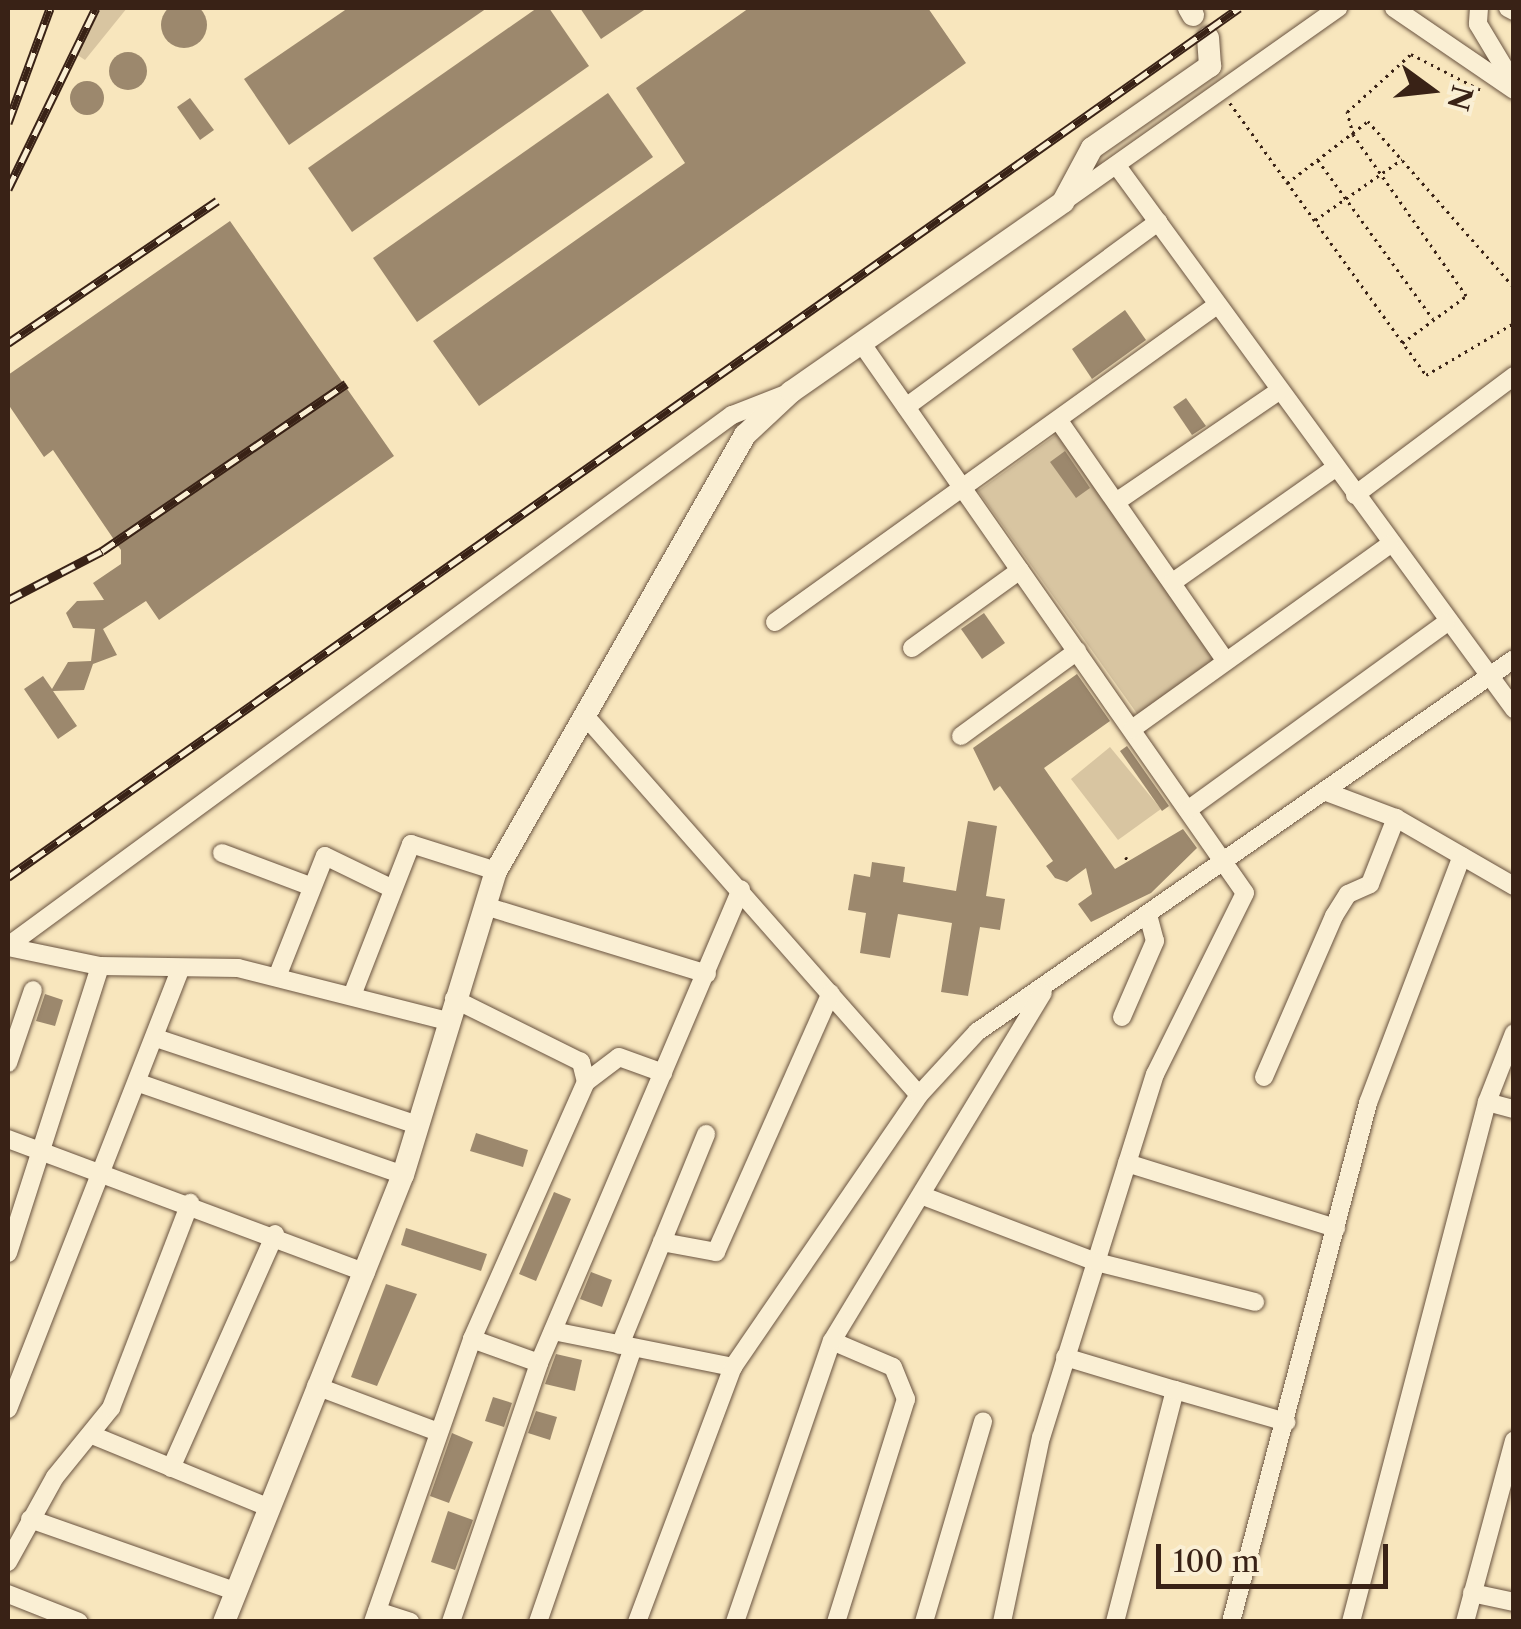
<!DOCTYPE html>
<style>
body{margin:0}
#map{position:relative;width:1521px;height:1629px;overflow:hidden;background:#f8e6bd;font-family:"Libre Caslon Text",serif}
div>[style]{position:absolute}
.green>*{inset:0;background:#d8c5a1}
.building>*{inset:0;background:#9c886d}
.round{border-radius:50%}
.path>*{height:2.5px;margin-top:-1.25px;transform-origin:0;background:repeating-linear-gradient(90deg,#392216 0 2.5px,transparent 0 7.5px)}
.roads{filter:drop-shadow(0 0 2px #695340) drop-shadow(0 0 2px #695340)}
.minor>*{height:18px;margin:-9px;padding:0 9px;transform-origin:9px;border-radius:9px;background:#faefd4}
.tertiary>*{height:22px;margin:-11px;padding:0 11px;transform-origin:11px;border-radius:11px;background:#faefd4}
.rail>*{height:9px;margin-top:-4.5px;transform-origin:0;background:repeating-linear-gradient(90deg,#faefd4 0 15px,#392216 0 30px);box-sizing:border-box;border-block:2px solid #392216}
span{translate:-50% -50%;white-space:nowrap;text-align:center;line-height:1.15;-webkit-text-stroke:8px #faefd4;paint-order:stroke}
.frame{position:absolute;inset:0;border:10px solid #392216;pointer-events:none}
.north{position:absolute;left:1381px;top:40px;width:100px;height:100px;-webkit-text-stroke:8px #faefd4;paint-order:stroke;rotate:105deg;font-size:28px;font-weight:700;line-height:40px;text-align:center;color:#392216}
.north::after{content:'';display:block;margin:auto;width:35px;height:45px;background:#392216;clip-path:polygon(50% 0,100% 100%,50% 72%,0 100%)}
.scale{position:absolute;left:1156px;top:1544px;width:232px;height:45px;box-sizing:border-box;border:5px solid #392216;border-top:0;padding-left:12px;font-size:30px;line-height:35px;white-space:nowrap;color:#392216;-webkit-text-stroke:8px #faefd4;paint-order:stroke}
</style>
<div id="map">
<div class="green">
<i style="clip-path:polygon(98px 8px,127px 8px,85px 60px,73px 52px)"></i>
<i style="clip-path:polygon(1057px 434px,1217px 658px,1138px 715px,978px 491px)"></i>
<i style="clip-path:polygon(1110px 747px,1161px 809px,1118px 840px,1071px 779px)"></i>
</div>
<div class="building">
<i class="round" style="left:161px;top:2px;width:46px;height:46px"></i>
<i style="clip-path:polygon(348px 8px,487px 8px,289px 145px,244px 79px)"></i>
<i style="clip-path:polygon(537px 8px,549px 8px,589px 66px,352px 232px,308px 168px)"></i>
<i style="clip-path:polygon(580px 8px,647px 8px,601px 39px)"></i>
<i style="clip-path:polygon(749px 8px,928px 8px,966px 63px,479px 406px,433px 341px,685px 163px,636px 88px)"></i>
<i class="round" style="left:109px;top:52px;width:38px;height:38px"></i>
<i class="round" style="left:70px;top:81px;width:34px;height:34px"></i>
<i style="clip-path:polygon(608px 93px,653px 157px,417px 322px,373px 258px)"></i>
<i style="clip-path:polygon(190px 98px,214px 130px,200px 140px,177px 107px)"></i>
<i style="clip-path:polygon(230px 221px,394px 456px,159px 620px,146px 601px,103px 629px,117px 655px,93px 664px,84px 690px,53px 691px,77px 726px,58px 739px,24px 689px,43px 676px,52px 689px,68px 662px,91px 661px,95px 629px,73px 628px,66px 613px,77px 601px,104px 600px,93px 583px,121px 564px,121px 550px,53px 450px,44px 457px,8px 404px,8px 375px)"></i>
<i style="clip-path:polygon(1125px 310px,1146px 340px,1092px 379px,1072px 349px)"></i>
<i style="clip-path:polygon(1186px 398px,1206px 426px,1192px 435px,1173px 407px)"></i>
<i style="clip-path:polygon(1065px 451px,1090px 488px,1076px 498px,1050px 462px)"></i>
<i style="clip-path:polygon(984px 613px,1005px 643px,982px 659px,961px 629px)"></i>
<i style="clip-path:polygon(1077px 674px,1110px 721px,1044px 768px,1115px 869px,1183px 829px,1197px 848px,1151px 893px,1091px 922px,1078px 904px,1092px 894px,1086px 868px,1067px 882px,1055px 878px,1046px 866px,1053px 861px,1000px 786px,994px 791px,973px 748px)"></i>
<i style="clip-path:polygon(1127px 746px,1169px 806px,1162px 811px,1120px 751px)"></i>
<i style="clip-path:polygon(968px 821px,997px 826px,986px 896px,1005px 899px,1000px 930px,980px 927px,968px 996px,941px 992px,952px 923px,898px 914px,890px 958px,860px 953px,866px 913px,848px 910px,854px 874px,870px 877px,872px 862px,905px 867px,903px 882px,956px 891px)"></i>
<i style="clip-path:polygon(45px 994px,63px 1000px,55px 1026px,36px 1021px)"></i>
<i style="clip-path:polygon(476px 1133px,528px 1150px,523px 1167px,470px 1151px)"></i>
<i style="clip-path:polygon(554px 1192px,571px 1199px,536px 1281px,519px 1274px)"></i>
<i style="clip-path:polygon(406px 1228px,487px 1254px,481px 1271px,401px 1245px)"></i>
<i style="clip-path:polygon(591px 1272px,612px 1280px,602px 1307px,580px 1299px)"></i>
<i style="clip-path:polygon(386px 1284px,417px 1294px,377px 1386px,351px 1377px)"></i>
<i style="clip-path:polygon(556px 1354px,582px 1360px,575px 1391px,545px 1384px)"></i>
<i style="clip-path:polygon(493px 1397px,512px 1403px,504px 1427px,485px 1421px)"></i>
<i style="clip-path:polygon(536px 1411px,557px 1417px,550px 1440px,528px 1433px)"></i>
<i style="clip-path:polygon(452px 1433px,473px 1442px,449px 1503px,430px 1496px)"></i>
<i style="clip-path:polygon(448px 1511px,473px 1520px,455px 1570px,431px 1562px)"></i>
</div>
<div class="path">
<i style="left:1230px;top:103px;width:335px;rotate:54.2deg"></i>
<i style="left:1426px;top:375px;width:102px;rotate:-30.6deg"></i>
<i style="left:1318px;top:160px;width:196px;rotate:54.1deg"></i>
<i style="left:1287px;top:183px;width:102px;rotate:-37.4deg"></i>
<i style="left:1368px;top:121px;width:221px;rotate:48.7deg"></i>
<i style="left:1315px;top:220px;width:106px;rotate:-35deg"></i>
<i style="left:1402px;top:343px;width:79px;rotate:-36.3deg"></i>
<i style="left:1466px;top:296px;width:197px;rotate:-125.1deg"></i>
<i style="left:1353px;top:135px;width:24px;rotate:-105deg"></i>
<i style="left:1347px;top:112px;width:86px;rotate:-42.2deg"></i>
<i style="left:1411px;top:54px;width:81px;rotate:27.2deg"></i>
<i style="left:1126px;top:857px;width:3px;rotate:72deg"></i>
</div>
<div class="roads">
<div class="minor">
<i style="left:1394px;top:8px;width:145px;rotate:34.3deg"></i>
<i style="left:1479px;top:8px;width:16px;rotate:94deg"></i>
<i style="left:1478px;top:24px;width:70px;rotate:59deg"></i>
<i style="left:1508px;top:8px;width:7px;rotate:27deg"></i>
<i style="left:1117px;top:166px;width:673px;rotate:53.83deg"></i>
<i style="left:1063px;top:202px;width:337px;rotate:-35.2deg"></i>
<i style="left:862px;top:344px;width:669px;rotate:55.1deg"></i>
<i style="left:1245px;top:893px;width:202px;rotate:116.4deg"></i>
<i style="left:1155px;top:1074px;width:380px;rotate:107.4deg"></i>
<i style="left:1041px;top:1437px;width:189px;rotate:101.9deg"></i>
<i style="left:906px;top:407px;width:313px;rotate:-36.3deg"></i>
<i style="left:1059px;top:421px;width:292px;rotate:55.2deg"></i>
<i style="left:1355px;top:495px;width:199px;rotate:-36.8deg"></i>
<i style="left:1116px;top:502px;width:197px;rotate:-34.3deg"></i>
<i style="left:1173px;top:582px;width:198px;rotate:-35.1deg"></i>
<i style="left:775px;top:622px;width:544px;rotate:-35.65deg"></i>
<i style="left:912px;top:648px;width:133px;rotate:-35.8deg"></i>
<i style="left:587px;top:718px;width:502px;rotate:48.63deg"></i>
<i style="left:1132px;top:729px;width:317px;rotate:-35.6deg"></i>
<i style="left:961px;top:736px;width:144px;rotate:-36.2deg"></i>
<i style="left:1324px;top:791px;width:77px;rotate:20.6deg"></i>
<i style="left:1396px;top:818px;width:136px;rotate:30deg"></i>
<i style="left:1189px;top:809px;width:317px;rotate:-35.9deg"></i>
<i style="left:222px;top:853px;width:94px;rotate:20.6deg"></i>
<i style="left:485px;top:906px;width:232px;rotate:17deg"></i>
<i style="left:8px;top:946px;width:898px;rotate:-36.26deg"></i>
<i style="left:732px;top:415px;width:58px;rotate:-21.3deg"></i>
<i style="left:8px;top:947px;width:94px;rotate:11.7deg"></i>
<i style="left:100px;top:966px;width:138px;rotate:0.8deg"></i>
<i style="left:238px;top:968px;width:216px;rotate:14.2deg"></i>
<i style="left:277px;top:977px;width:130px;rotate:-68.4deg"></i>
<i style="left:325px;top:856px;width:73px;rotate:25.9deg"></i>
<i style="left:353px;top:993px;width:160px;rotate:-68.7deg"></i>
<i style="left:411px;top:844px;width:89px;rotate:17.6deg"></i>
<i style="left:1122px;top:1017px;width:83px;rotate:-66.5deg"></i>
<i style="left:1155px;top:941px;width:24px;rotate:-105deg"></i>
<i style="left:156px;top:1038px;width:276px;rotate:18.4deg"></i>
<i style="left:8px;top:1063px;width:77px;rotate:-71.1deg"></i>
<i style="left:1264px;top:1077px;width:176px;rotate:-66.5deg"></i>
<i style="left:1334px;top:916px;width:26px;rotate:-58deg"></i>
<i style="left:1348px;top:894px;width:24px;rotate:-24deg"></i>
<i style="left:1370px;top:884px;width:71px;rotate:-68.5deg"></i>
<i style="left:586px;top:1082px;width:41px;rotate:-37.1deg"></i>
<i style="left:619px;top:1057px;width:47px;rotate:20deg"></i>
<i style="left:139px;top:1083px;width:280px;rotate:19.2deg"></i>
<i style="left:1487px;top:1102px;width:74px;rotate:-68.6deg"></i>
<i style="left:8px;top:1139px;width:382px;rotate:20.5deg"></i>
<i style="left:1127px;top:1163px;width:219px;rotate:17.3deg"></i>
<i style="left:926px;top:1197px;width:182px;rotate:20.9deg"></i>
<i style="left:1096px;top:1262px;width:164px;rotate:14.1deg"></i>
<i style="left:662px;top:1242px;width:55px;rotate:10.5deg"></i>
<i style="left:716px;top:1252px;width:283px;rotate:-66.1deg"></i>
<i style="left:8px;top:1253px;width:301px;rotate:-72.2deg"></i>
<i style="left:553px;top:1331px;width:184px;rotate:11.3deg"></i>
<i style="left:472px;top:1339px;width:71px;rotate:19.7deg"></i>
<i style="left:832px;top:1341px;width:66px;rotate:23.1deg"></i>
<i style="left:893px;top:1367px;width:35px;rotate:68deg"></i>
<i style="left:906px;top:1399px;width:234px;rotate:107.4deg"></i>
<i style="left:620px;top:1345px;width:228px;rotate:-67.8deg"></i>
<i style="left:1065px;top:1357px;width:115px;rotate:16.7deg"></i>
<i style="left:1175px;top:1390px;width:240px;rotate:104.5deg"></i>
<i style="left:316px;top:1386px;width:128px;rotate:20.6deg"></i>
<i style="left:1175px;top:1390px;width:116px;rotate:16.1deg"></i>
<i style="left:8px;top:1409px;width:469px;rotate:-68.6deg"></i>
<i style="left:92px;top:1435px;width:187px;rotate:22.3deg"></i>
<i style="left:171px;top:1468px;width:256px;rotate:-66deg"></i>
<i style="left:30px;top:1519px;width:216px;rotate:19.4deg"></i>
<i style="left:8px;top:1562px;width:97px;rotate:-61.1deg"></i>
<i style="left:55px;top:1477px;width:89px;rotate:-50.9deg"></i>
<i style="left:111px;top:1408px;width:220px;rotate:-68.9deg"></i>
<i style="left:1472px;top:1593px;width:43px;rotate:12.1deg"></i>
<i style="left:8px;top:1594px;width:76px;rotate:21.5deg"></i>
<i style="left:377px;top:1611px;width:35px;rotate:18deg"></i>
<i style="left:373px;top:1622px;width:300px;rotate:-70.7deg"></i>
<i style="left:472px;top:1339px;width:281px;rotate:-66.1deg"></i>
<i style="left:586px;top:1082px;width:21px;rotate:-104deg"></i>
<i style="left:581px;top:1062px;width:142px;rotate:-153.6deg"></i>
<i style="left:451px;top:1622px;width:274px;rotate:-71.2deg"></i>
<i style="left:539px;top:1363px;width:515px;rotate:-66.92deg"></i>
<i style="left:538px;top:1622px;width:290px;rotate:-70.9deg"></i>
<i style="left:637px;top:1622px;width:272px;rotate:-69.4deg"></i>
<i style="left:733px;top:1367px;width:330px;rotate:-55.6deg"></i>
<i style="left:919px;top:1095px;width:86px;rotate:-47.4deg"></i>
<i style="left:977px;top:1032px;width:654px;rotate:-34.78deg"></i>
<i style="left:735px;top:1622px;width:297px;rotate:-71deg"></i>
<i style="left:832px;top:1341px;width:407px;rotate:-58.8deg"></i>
<i style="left:924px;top:1622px;width:209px;rotate:-73.6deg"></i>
<i style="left:1231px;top:1622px;width:537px;rotate:-75.21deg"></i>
<i style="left:1368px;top:1103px;width:264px;rotate:-69.2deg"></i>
<i style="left:1351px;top:1622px;width:537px;rotate:-75.34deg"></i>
<i style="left:1487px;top:1102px;width:28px;rotate:15deg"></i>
<i style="left:1465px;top:1622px;width:188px;rotate:-74.9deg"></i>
</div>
<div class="tertiary">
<i style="left:1189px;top:8px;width:8px;rotate:60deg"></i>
<i style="left:224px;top:1622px;width:482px;rotate:-68.2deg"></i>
<i style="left:403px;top:1175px;width:318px;rotate:-73deg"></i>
<i style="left:496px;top:871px;width:502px;rotate:-60.27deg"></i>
<i style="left:745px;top:435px;width:63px;rotate:-43.1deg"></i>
<i style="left:791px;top:392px;width:332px;rotate:-34.9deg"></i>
<i style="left:1063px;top:202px;width:61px;rotate:-61.8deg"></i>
<i style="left:1092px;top:148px;width:144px;rotate:-34.8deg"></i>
<i style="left:1210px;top:66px;width:28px;rotate:-94deg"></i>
</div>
</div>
<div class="rail">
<i style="left:8px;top:123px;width:122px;rotate:-69.9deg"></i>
<i style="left:8px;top:189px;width:201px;rotate:-64.1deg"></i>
<i style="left:8px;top:343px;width:253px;rotate:-34.2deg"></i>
<i style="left:8px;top:600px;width:106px;rotate:-27.5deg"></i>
<i style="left:102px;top:551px;width:296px;rotate:-34.4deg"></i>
<i style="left:8px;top:877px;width:1507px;rotate:-35.22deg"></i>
</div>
<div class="frame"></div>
<div class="north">N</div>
<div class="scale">100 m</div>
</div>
